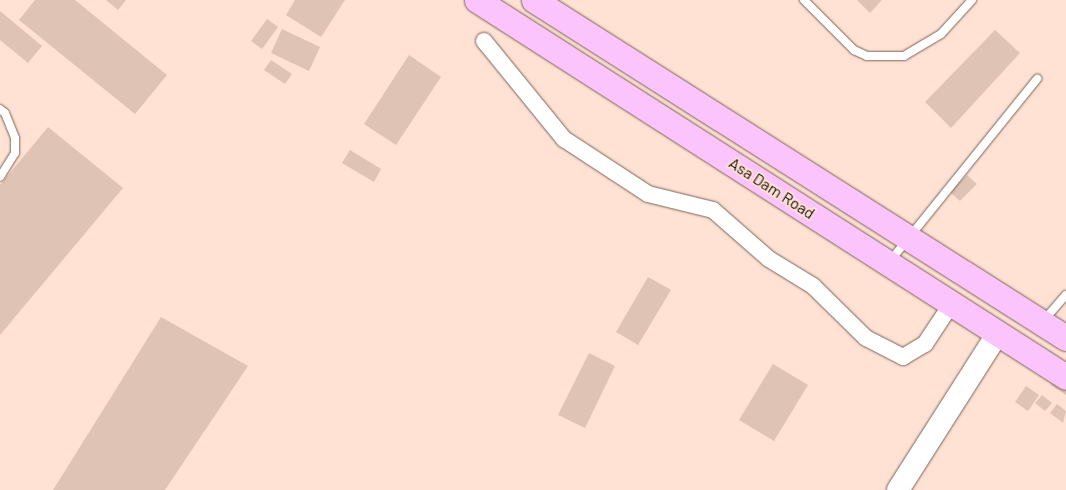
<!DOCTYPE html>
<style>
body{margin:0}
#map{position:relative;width:1066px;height:490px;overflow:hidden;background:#ffe2d4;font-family:Barlow,sans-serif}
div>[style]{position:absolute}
.building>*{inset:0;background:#dfc3b5}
.roads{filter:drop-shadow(0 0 1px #7a6256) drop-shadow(0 0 1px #7a6256)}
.lane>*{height:8px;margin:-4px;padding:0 4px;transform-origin:4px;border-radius:4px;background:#fff}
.street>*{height:16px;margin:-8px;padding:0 8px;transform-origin:8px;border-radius:8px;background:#fff}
.secondary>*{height:22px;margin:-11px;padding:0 11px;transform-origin:11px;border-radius:11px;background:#fff}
.primary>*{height:25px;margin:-12.5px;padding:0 12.5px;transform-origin:12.5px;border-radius:12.5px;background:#fbc4fd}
span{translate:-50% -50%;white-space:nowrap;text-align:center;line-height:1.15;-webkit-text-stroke:4px #ffe2d4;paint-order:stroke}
.street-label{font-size:16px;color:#190f0b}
</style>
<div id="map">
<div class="building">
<i style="clip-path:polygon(35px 0,75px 0,167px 75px,135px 114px,19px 20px)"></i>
<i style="clip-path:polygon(106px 0,126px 0,118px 10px)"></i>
<i style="clip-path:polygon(295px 0,345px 0,321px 37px,286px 15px)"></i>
<i style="clip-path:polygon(857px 0,882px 0,870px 13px)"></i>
<i style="clip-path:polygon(0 11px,42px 46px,28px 63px,0 40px)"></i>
<i style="clip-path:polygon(267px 19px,278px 27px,262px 49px,251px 41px)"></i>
<i style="clip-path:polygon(282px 29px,320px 47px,309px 71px,271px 53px)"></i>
<i style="clip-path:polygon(995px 30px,1020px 53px,951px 128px,925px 102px)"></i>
<i style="clip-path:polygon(409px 55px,441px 77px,396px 145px,364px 124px)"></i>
<i style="clip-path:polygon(271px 60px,292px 74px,285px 84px,264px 70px)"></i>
<i style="clip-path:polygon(48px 127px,123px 188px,0 335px,0 185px)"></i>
<i style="clip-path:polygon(350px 150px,381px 169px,374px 182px,342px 163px)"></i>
<i style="clip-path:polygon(967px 175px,977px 184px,960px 201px,950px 192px)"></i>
<i style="clip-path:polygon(648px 277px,671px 290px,638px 345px,616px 332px)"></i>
<i style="clip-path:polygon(161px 317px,248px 366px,165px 490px,53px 490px)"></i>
<i style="clip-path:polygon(589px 353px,615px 366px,585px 428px,558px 415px)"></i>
<i style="clip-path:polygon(773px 364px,808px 385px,774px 441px,739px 420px)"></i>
<i style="clip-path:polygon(1054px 381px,1066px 390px,1066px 395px,1051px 385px)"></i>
<i style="clip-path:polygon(1026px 386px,1039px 395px,1028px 411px,1015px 402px)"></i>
<i style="clip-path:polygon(1042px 395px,1052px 403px,1045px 411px,1035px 403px)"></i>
<i style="clip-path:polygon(1057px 404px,1066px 411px,1063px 423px,1050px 413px)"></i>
</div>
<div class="roads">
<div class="lane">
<i style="left:804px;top:0;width:71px;rotate:45deg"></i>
<i style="left:854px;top:50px;width:14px;rotate:25deg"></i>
<i style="left:867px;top:56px;width:37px"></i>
<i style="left:904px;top:56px;width:43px;rotate:-30.7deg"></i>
<i style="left:941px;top:34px;width:46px;rotate:-47.6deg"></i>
<i style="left:0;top:109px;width:6px;rotate:39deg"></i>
<i style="left:5px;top:113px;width:27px;rotate:68deg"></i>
<i style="left:15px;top:138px;width:15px;rotate:90deg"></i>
<i style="left:15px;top:153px;width:28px;rotate:122deg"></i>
<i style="left:891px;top:260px;width:233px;rotate:-51.1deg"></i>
<i style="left:1044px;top:320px;width:33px;rotate:-49deg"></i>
</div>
<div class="street">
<i style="left:484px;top:41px;width:127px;rotate:50.8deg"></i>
<i style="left:564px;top:139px;width:100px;rotate:33.2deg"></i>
<i style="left:648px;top:194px;width:67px;rotate:13.8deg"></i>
<i style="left:713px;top:210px;width:74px;rotate:41.2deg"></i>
<i style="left:769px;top:259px;width:52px;rotate:31.5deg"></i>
<i style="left:813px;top:286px;width:74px;rotate:44.5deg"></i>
<i style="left:866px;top:338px;width:42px;rotate:27.2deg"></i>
<i style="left:903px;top:357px;width:26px;rotate:-31deg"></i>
<i style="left:925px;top:344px;width:49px;rotate:-56.6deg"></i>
</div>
<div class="secondary">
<i style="left:898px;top:490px;width:186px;rotate:-57.5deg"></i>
</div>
<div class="primary">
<i style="left:477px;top:0;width:699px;rotate:32.62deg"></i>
<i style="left:534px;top:0;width:630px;rotate:32.43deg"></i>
</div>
</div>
<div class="street-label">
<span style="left:772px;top:188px;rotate:33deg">Asa Dam Road</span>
</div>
</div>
